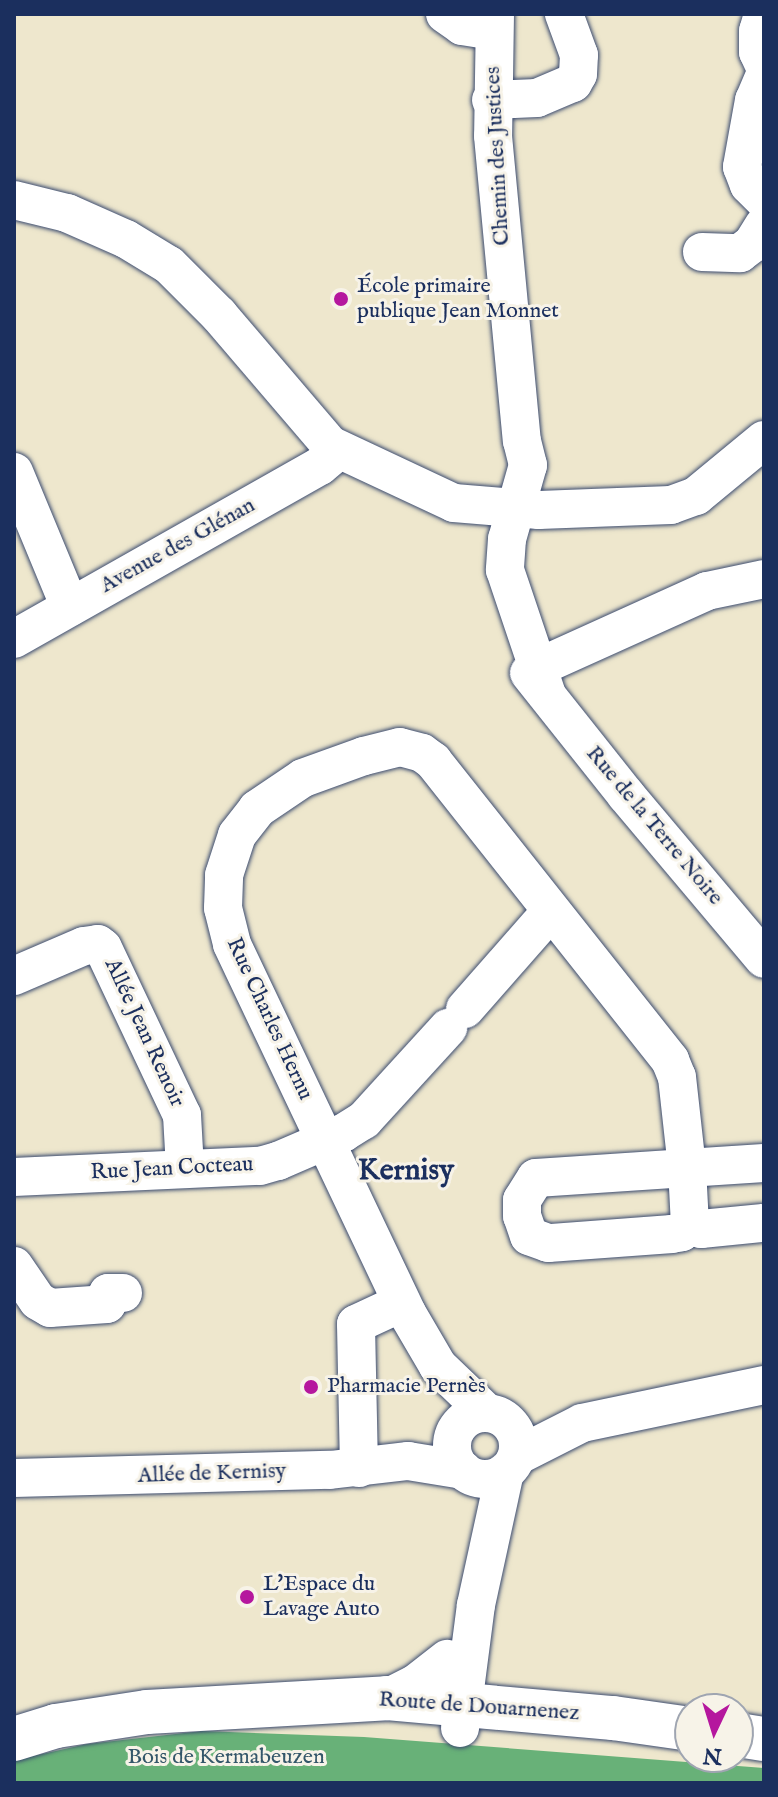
<!DOCTYPE html>
<meta charset="utf-8">
<style>
body{margin:0}
#map{position:relative;width:778px;height:1797px;overflow:hidden;background:#eee7cd;font-family:"IM FELL English",serif}
div>[style]{position:absolute}
.forest>*{inset:0;background:#68b178}
.roads{filter:drop-shadow(0 0 2px #3b4b6f) drop-shadow(0 0 2px #3b4b6f)}
.minor>*{height:38px;margin:-19px;padding:0 19px;transform-origin:19px;border-radius:19px;background:#fff}
.minor>.ring{margin:-19px;padding:0;box-sizing:content-box;background:none;border:38px solid #fff;border-radius:50%}
.major>*{height:44px;margin:-22px;padding:0 22px;transform-origin:22px;border-radius:22px;background:#fff}
.dots>*{width:22px;height:22px;translate:-50% -50%;box-sizing:border-box;border:4px solid #f7f3e8;border-radius:50%}
span{translate:-50% -50%;white-space:nowrap;text-align:center;line-height:1.15;-webkit-text-stroke:6px #f7f3e8;paint-order:stroke}
.street-label{font-size:22px;color:#1b2f5e}
.poi-label{font-size:22px;color:#1b2f5e}
.left{translate:0 -50%;text-align:left}
.park-label{font-size:22px;color:#34576a}
.district-label{font-size:30px;color:#1b2f5e;font-weight:700}
.frame{position:absolute;inset:0;border:16px solid #1b2f5e;pointer-events:none}
.north{position:absolute;left:674px;top:1693px;width:80px;height:80px;box-sizing:border-box;background:#f7f3e8;border:2px solid #9fa5b1;border-radius:50%;rotate:184deg;font-size:22px;font-weight:700;line-height:32px;text-align:center;color:#1b2f5e}
.north::after{content:'';display:block;margin:auto;width:28px;height:36px;background:#b5179e;clip-path:polygon(50% 0,100% 100%,50% 72%,0 100%)}
</style>
<div id="map">
<div class="forest">
<i style="clip-path:polygon(202px 1731px,364px 1737px,764px 1768px,764px 1783px,14px 1783px,15px 1760px,87px 1744px)"></i>
</div>
<div class="roads">
<div class="minor">
<i style="left:445px;top:14px;width:21px;rotate:35deg"></i>
<i style="left:462px;top:26px;width:32px;rotate:9deg"></i>
<i style="left:495px;top:14px;width:122px;rotate:90.9deg"></i>
<i style="left:493px;top:136px;width:306px;rotate:84.6deg"></i>
<i style="left:522px;top:441px;width:25px;rotate:76deg"></i>
<i style="left:528px;top:465px;width:77px;rotate:105.8deg"></i>
<i style="left:507px;top:539px;width:31px;rotate:94deg"></i>
<i style="left:505px;top:570px;width:129px;rotate:71.4deg"></i>
<i style="left:763px;top:14px;width:18px;rotate:106deg"></i>
<i style="left:758px;top:31px;width:21px;rotate:90deg"></i>
<i style="left:758px;top:52px;width:14px;rotate:65deg"></i>
<i style="left:764px;top:77px;width:25px;rotate:113deg"></i>
<i style="left:754px;top:100px;width:68px;rotate:100.2deg"></i>
<i style="left:742px;top:167px;width:19px;rotate:69deg"></i>
<i style="left:749px;top:185px;width:21px;rotate:45deg"></i>
<i style="left:491px;top:100px;width:46px;rotate:-2.5deg"></i>
<i style="left:537px;top:98px;width:39px;rotate:-23deg"></i>
<i style="left:573px;top:83px;width:10px;rotate:-61deg"></i>
<i style="left:578px;top:74px;width:19px;rotate:-87deg"></i>
<i style="left:579px;top:55px;width:44px;rotate:-110.1deg"></i>
<i style="left:14px;top:200px;width:55px;rotate:13.8deg"></i>
<i style="left:67px;top:213px;width:64px;rotate:23.8deg"></i>
<i style="left:126px;top:239px;width:50px;rotate:31.2deg"></i>
<i style="left:169px;top:265px;width:71px;rotate:45deg"></i>
<i style="left:219px;top:315px;width:171px;rotate:49.5deg"></i>
<i style="left:330px;top:445px;width:137px;rotate:25.1deg"></i>
<i style="left:454px;top:503px;width:85px;rotate:4.7deg"></i>
<i style="left:539px;top:510px;width:132px;rotate:-2.2deg"></i>
<i style="left:671px;top:505px;width:27px;rotate:-20deg"></i>
<i style="left:696px;top:496px;width:88px;rotate:-39.5deg"></i>
<i style="left:702px;top:252px;width:38px;rotate:2deg"></i>
<i style="left:740px;top:253px;width:15px;rotate:-37deg"></i>
<i style="left:752px;top:244px;width:22px;rotate:-58deg"></i>
<i style="left:14px;top:472px;width:146px;rotate:67.5deg"></i>
<i style="left:14px;top:639px;width:352px;rotate:-29.5deg"></i>
<i style="left:320px;top:466px;width:25px;rotate:-40deg"></i>
<i style="left:541px;top:666px;width:182px;rotate:-24.3deg"></i>
<i style="left:707px;top:591px;width:58px;rotate:-11.9deg"></i>
<i style="left:529px;top:673px;width:156px;rotate:51.5deg"></i>
<i style="left:626px;top:795px;width:214px;rotate:49.9deg"></i>
<i style="left:14px;top:976px;width:76px;rotate:-23.2deg"></i>
<i style="left:84px;top:946px;width:14px;rotate:-8deg"></i>
<i style="left:98px;top:944px;width:6px;rotate:39deg"></i>
<i style="left:103px;top:948px;width:185px;rotate:64.7deg"></i>
<i style="left:182px;top:1115px;width:54px;rotate:86.8deg"></i>
<i style="left:465px;top:1009px;width:130px;rotate:-48.7deg"></i>
<i style="left:14px;top:1177px;width:246px;rotate:-2.6deg"></i>
<i style="left:260px;top:1166px;width:19px;rotate:-16deg"></i>
<i style="left:278px;top:1161px;width:71px;rotate:-23.3deg"></i>
<i style="left:343px;top:1133px;width:25px;rotate:-32deg"></i>
<i style="left:364px;top:1120px;width:125px;rotate:-47.6deg"></i>
<i style="left:690px;top:1225px;width:12px;rotate:20deg"></i>
<i style="left:701px;top:1229px;width:60px;rotate:-5.7deg"></i>
<i style="left:14px;top:1266px;width:42px;rotate:55.6deg"></i>
<i style="left:38px;top:1301px;width:14px;rotate:30deg"></i>
<i style="left:50px;top:1308px;width:57px;rotate:-4deg"></i>
<i style="left:107px;top:1304px;width:11px;rotate:-85deg"></i>
<i style="left:108px;top:1293px;width:15px"></i>
<i style="left:487px;top:1413px;width:68px;rotate:-136.2deg"></i>
<i style="left:438px;top:1366px;width:61px;rotate:-120.3deg"></i>
<i style="left:407px;top:1313px;width:408px;rotate:-115.4deg"></i>
<i style="left:232px;top:944px;width:37px;rotate:-104deg"></i>
<i style="left:223px;top:908px;width:33px;rotate:-88deg"></i>
<i style="left:224px;top:875px;width:42px;rotate:-72deg"></i>
<i style="left:237px;top:835px;width:33px;rotate:-52deg"></i>
<i style="left:257px;top:809px;width:55px;rotate:-34deg"></i>
<i style="left:303px;top:778px;width:65px;rotate:-19.8deg"></i>
<i style="left:364px;top:756px;width:37px;rotate:-14deg"></i>
<i style="left:400px;top:747px;width:23px;rotate:15deg"></i>
<i style="left:422px;top:753px;width:14px;rotate:36deg"></i>
<i style="left:433px;top:761px;width:382px;rotate:51.6deg"></i>
<i style="left:670px;top:1060px;width:18px;rotate:68deg"></i>
<i style="left:677px;top:1077px;width:92px;rotate:83.7deg"></i>
<i style="left:687px;top:1168px;width:57px;rotate:87deg"></i>
<i style="left:690px;top:1225px;width:11px;rotate:139deg"></i>
<i style="left:682px;top:1232px;width:10px;rotate:169deg"></i>
<i style="left:672px;top:1234px;width:124px;rotate:175.8deg"></i>
<i style="left:548px;top:1243px;width:20px;rotate:-160deg"></i>
<i style="left:529px;top:1236px;width:21px;rotate:-109deg"></i>
<i style="left:522px;top:1216px;width:16px;rotate:-90deg"></i>
<i style="left:522px;top:1200px;width:26px;rotate:-58deg"></i>
<i style="left:536px;top:1178px;width:151px;rotate:-3.8deg"></i>
<i style="left:687px;top:1168px;width:77px;rotate:-3.7deg"></i>
<i class="ring" style="left:452px;top:1413px;width:28px;height:28px"></i>
<i style="left:517px;top:1456px;width:73px;rotate:-26.9deg"></i>
<i style="left:582px;top:1423px;width:186px;rotate:-11.8deg"></i>
<i style="left:359px;top:1468px;width:144px;rotate:-91.2deg"></i>
<i style="left:356px;top:1324px;width:35px;rotate:-25deg"></i>
<i style="left:14px;top:1478px;width:316px;rotate:-1.5deg"></i>
<i style="left:330px;top:1470px;width:79px;rotate:-6.6deg"></i>
<i style="left:408px;top:1461px;width:56px;rotate:9.3deg"></i>
<i style="left:387px;top:1698px;width:31px;rotate:-27deg"></i>
<i style="left:415px;top:1684px;width:41px;rotate:-38deg"></i>
<i style="left:460px;top:1728px;width:124px;rotate:-82.6deg"></i>
<i style="left:476px;top:1605px;width:136px;rotate:-77.7deg"></i>
</div>
<div class="major">
<i style="left:738px;top:1735px;width:26px;rotate:9deg"></i>
<i style="left:14px;top:1739px;width:44px;rotate:-17.2deg"></i>
<i style="left:56px;top:1726px;width:92px;rotate:-8.7deg"></i>
<i style="left:147px;top:1712px;width:240px;rotate:-3.3deg"></i>
<i style="left:387px;top:1698px;width:227px;rotate:5.1deg"></i>
<i style="left:613px;top:1718px;width:78px;rotate:8.1deg"></i>
</div>
</div>
<div class="dots">
<i style="left:341px;top:299px;background:#b5179e"></i>
<i style="left:311px;top:1387px;background:#b5179e"></i>
<i style="left:247px;top:1597px;background:#b5179e"></i>
</div>
<div class="street-label">
<span style="left:498px;top:156px;rotate:-93deg">Chemin des Justices</span>
<span style="left:178px;top:546px;rotate:-29deg">Avenue des Glénan</span>
<span style="left:654px;top:826px;rotate:50deg">Rue de la Terre Noire</span>
<span style="left:269px;top:1019px;rotate:65deg">Rue Charles Hernu</span>
<span style="left:144px;top:1033px;rotate:65deg">Allée Jean Renoir</span>
<span style="left:172px;top:1169px;rotate:-3deg">Rue Jean Cocteau</span>
<span style="left:212px;top:1474px;rotate:-2deg">Allée de Kernisy</span>
<span style="left:479px;top:1707px;rotate:4deg">Route de Douarnenez</span>
</div>
<div class="poi-label">
<span class="left" style="left:357px;top:299px">École primaire<br>publique Jean Monnet</span>
<span class="left" style="left:327px;top:1387px">Pharmacie Pernès</span>
<span class="left" style="left:263px;top:1597px">L'Espace du<br>Lavage Auto</span>
</div>
<div class="park-label">
<span style="left:226px;top:1758px">Bois de Kermabeuzen</span>
</div>
<div class="district-label">
<span style="left:406px;top:1171px">Kernisy</span>
</div>
<div class="frame"></div>
<div class="north">N</div>
</div>
